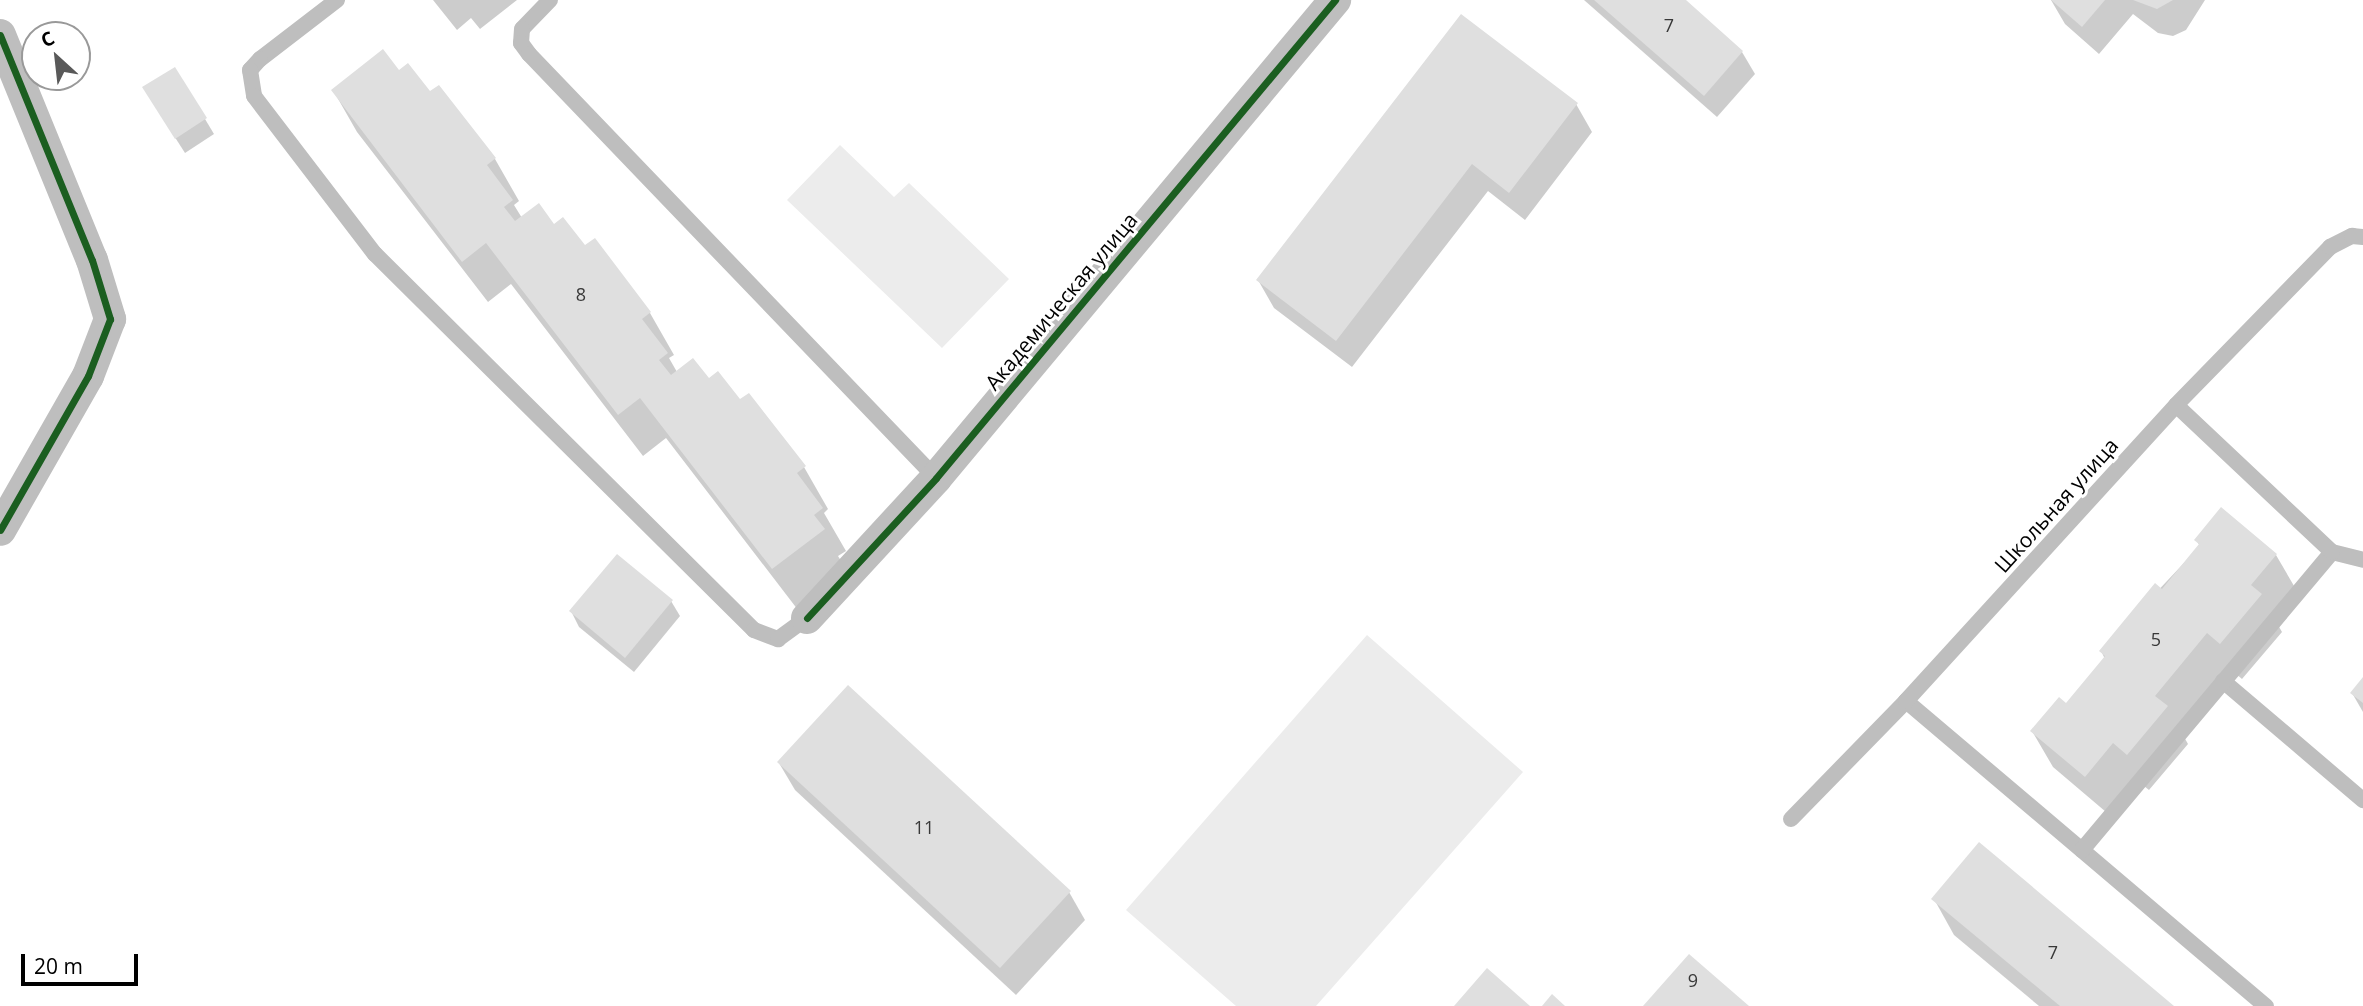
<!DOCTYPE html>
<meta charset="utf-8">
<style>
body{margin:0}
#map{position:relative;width:2363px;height:1006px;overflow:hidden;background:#fff;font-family:"Open Sans",sans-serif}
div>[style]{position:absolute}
.green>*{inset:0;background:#ececec}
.shadow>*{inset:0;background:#0003}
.building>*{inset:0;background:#dfdfdf}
.lane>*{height:16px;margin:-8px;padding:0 8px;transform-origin:8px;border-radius:8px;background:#bebebe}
.street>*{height:32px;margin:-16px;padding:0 16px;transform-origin:16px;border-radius:16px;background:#bebebe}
.cycleway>*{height:7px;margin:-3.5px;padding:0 3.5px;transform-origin:3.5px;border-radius:3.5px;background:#1b5e20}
span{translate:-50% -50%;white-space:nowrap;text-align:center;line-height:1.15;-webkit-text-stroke:6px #fff;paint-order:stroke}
.number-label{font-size:18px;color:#383838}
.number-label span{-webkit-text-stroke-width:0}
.street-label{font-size:21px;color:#000}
.north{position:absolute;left:21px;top:21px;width:70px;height:70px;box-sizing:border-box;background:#fff;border:2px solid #999;border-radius:50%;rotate:333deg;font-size:19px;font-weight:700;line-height:28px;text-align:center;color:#000}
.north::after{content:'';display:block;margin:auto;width:24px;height:32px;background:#595959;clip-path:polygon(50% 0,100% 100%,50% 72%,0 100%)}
.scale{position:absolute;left:21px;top:954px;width:117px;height:32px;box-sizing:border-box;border:4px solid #000;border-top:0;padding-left:9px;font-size:21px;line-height:24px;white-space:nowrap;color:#000;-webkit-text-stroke:5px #fff;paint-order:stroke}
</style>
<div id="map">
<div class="green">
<i style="clip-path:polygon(840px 145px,894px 197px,909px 183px,1009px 279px,942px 348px,787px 200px)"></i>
<i style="clip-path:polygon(1367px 635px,1523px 772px,1316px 1006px,1236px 1006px,1126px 910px)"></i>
</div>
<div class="shadow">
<i style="clip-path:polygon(433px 0,517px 0,480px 29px,471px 18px,457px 30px)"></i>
<i style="clip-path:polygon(1584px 0,1683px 0,1742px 52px,1755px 74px,1717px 117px)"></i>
<i style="clip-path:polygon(2051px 0,2205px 0,2186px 30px,2173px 36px,2158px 33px,2133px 14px,2099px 54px,2065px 24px)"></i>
<i style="clip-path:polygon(399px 73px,430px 94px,439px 87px,495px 159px,519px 201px,514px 205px,522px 218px,554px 226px,585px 247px,650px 313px,674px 355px,669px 358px,677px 372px,709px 380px,739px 402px,749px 395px,804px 467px,828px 509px,824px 513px,846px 551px,838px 556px,848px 572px,798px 610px,666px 438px,643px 456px,511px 284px,488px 302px,357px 132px,333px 90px)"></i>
<i style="clip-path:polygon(153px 103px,205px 119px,214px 134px,185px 153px)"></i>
<i style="clip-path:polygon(1576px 104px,1592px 132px,1525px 220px,1488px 191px,1352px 367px,1274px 308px,1258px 280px)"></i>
<i style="clip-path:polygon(2196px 540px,2276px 555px,2297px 591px,2274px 618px,2282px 632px,2242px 679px,2229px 668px,2179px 728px,2188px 744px,2149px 790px,2134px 778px,2106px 812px,2053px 767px,2032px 731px,2066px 706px,2105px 659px,2101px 651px,2200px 546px)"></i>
<i style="clip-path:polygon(671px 601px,680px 616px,634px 672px,579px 627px,571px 611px)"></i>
<i style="clip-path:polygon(2363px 680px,2363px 712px,2352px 693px)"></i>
<i style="clip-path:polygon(779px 763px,1069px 892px,1085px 920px,1016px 995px,795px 790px)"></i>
<i style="clip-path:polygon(1934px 899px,2172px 1006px,2039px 1006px,1954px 935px)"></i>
</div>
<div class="building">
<i style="clip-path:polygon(1594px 0,1686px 0,1743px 51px,1704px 96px)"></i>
<i style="clip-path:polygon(2051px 0,2105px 0,2082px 27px)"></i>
<i style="clip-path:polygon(2133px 0,2173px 0,2157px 9px)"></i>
<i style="clip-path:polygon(1461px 14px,1578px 103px,1509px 193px,1472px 164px,1336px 341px,1256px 280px)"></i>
<i style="clip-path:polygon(383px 49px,399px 70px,408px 63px,430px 91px,439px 85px,496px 158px,487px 165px,513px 200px,504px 207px,515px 221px,539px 203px,554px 224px,563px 217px,585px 245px,595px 238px,651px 312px,642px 319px,668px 353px,659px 360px,671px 375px,693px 358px,709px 378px,718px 371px,740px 399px,749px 393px,806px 466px,797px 473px,823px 508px,814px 515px,825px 529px,772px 569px,640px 398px,618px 415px,486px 243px,462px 262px,331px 90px)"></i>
<i style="clip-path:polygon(175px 67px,207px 118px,175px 139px,142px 87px)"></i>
<i style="clip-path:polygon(2221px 507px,2277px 554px,2251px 585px,2262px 594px,2220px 644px,2207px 633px,2155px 696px,2168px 706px,2127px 755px,2113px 743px,2085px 777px,2030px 731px,2059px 697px,2066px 703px,2105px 656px,2099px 651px,2155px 583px,2162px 589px,2199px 544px,2194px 540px)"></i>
<i style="clip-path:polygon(617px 554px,673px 600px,625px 658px,569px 611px)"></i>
<i style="clip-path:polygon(2363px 677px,2363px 703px,2350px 693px)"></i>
<i style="clip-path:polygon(848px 685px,1071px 891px,1000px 968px,777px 762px)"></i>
<i style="clip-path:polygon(1979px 842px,2009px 867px,2174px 1006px,2060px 1006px,1931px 899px)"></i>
<i style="clip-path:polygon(1689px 954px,1749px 1006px,1643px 1006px)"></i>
<i style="clip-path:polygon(1487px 968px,1530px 1006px,1454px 1006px)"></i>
<i style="clip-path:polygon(1552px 994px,1565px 1006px,1542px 1006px)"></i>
</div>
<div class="lane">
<i style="left:337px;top:0;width:97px;rotate:142.5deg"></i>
<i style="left:260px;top:59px;width:15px;rotate:132deg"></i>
<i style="left:250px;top:70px;width:26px;rotate:81deg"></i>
<i style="left:254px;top:96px;width:199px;rotate:52.6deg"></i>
<i style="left:375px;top:254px;width:534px;rotate:44.77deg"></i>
<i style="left:754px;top:630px;width:26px;rotate:21deg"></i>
<i style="left:778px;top:639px;width:36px;rotate:-36deg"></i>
<i style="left:550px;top:0;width:40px;rotate:134deg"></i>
<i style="left:522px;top:29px;width:14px;rotate:94deg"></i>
<i style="left:521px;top:43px;width:14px;rotate:54deg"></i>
<i style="left:529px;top:54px;width:588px;rotate:46.17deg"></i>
<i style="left:2332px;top:552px;width:32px;rotate:14deg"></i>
<i style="left:2223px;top:681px;width:184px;rotate:40.4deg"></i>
<i style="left:1906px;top:701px;width:472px;rotate:40.3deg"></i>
<i style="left:1791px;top:819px;width:165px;rotate:-45.7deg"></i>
<i style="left:1906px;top:701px;width:401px;rotate:-47.6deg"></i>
<i style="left:2176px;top:405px;width:221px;rotate:-45.7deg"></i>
<i style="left:2330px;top:247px;width:25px;rotate:-27deg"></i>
<i style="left:2352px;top:236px;width:11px;rotate:5deg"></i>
<i style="left:2082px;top:850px;width:389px;rotate:-50deg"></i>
<i style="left:2332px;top:552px;width:214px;rotate:-136.7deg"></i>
</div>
<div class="street">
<i style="left:0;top:35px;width:243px;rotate:67.8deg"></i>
<i style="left:92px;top:260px;width:62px;rotate:73deg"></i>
<i style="left:110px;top:319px;width:61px;rotate:111.1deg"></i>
<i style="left:88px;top:376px;width:177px;rotate:119.7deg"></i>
<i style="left:807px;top:618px;width:190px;rotate:-47.3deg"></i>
<i style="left:936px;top:478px;width:623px;rotate:-50.15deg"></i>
</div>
<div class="cycleway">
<i style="left:0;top:35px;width:243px;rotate:67.8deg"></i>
<i style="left:92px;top:260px;width:62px;rotate:73deg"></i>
<i style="left:110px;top:319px;width:61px;rotate:111.1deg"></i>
<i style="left:88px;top:376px;width:177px;rotate:119.7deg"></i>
<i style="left:807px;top:618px;width:190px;rotate:-47.3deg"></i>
<i style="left:936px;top:478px;width:623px;rotate:-50.15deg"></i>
</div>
<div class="number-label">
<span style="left:1669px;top:25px">7</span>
<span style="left:581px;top:294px">8</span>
<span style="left:2156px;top:639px">5</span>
<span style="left:924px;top:827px">11</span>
<span style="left:2053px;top:952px">7</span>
<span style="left:1693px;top:980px">9</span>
</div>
<div class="street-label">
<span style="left:1061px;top:301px;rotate:-50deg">Академическая улица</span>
<span style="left:2056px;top:505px;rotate:-48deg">Школьная улица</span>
</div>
<div class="north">С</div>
<div class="scale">20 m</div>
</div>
